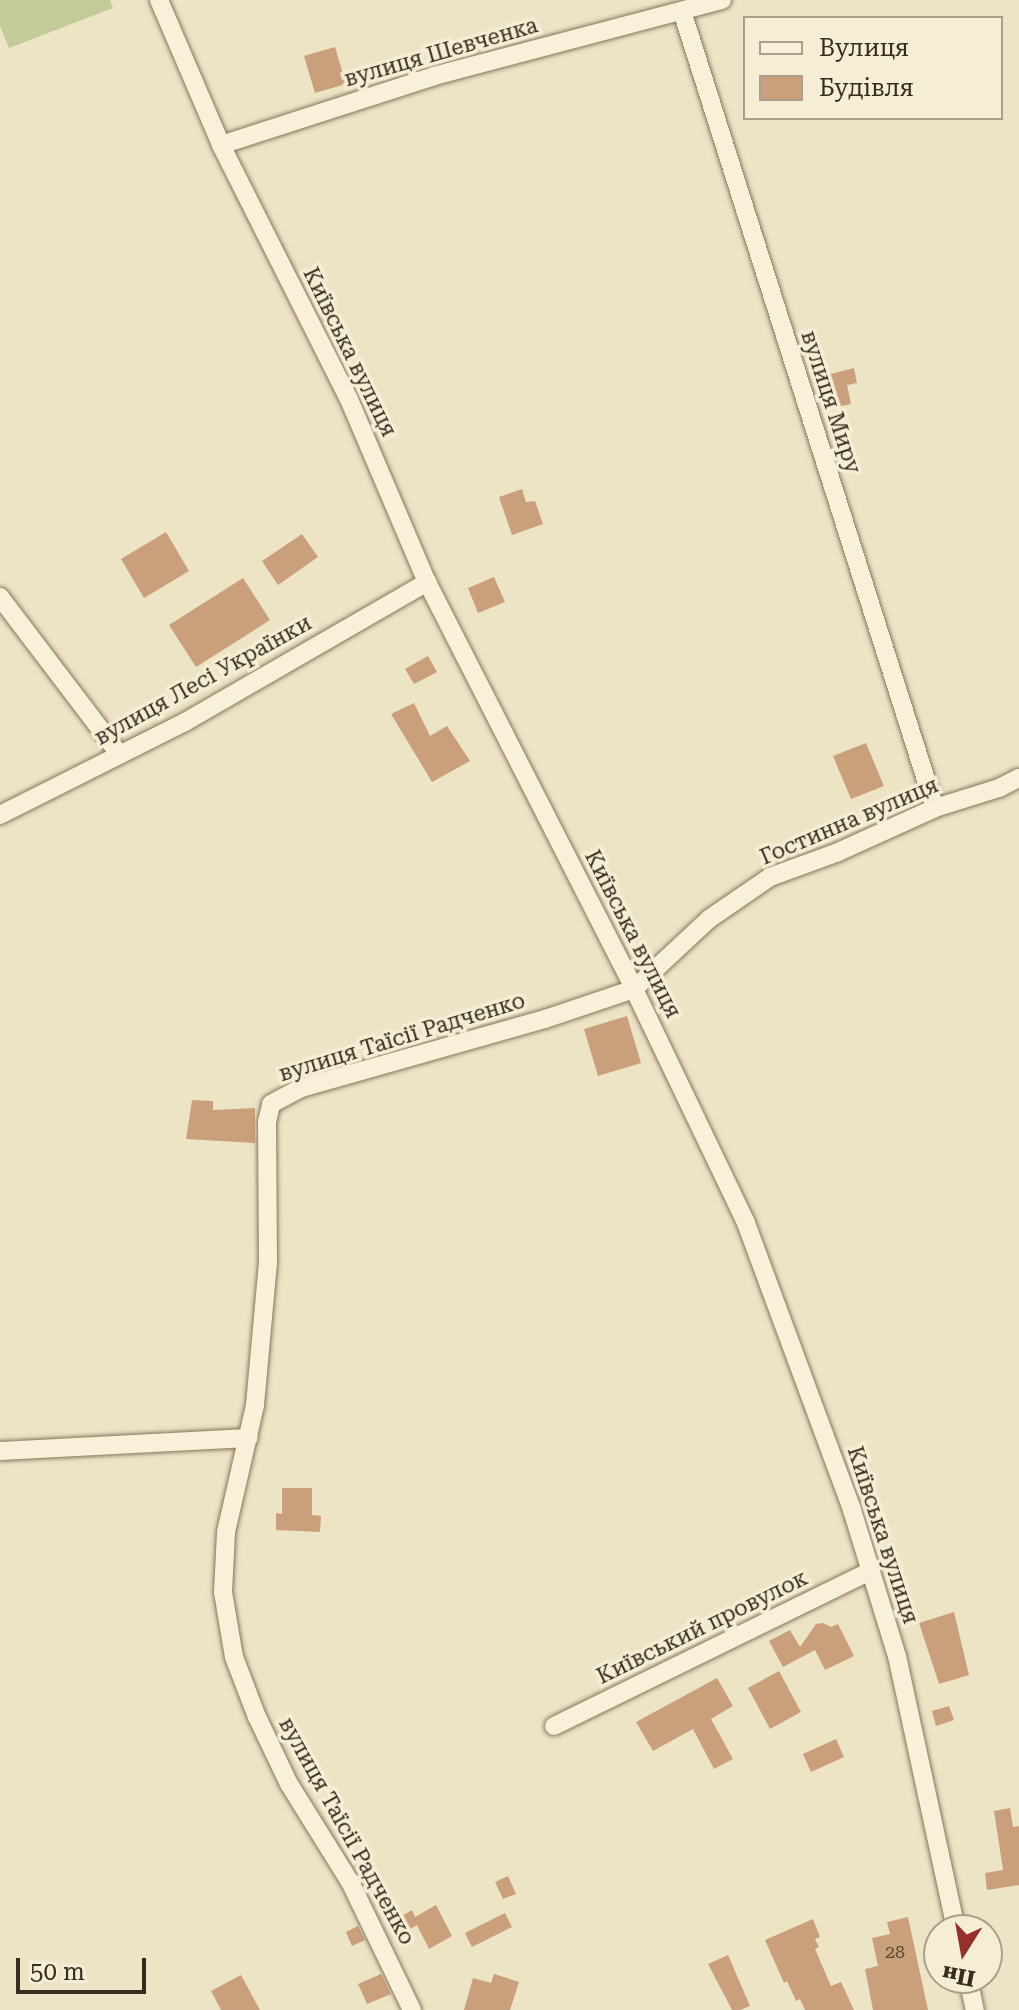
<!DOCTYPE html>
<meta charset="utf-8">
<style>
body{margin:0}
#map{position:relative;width:1019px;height:2010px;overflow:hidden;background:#ede3c5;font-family:"Roboto Serif",serif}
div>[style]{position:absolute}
.green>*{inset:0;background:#c3cb99}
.building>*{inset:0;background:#caa07c}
.roads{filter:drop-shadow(0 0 2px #88755b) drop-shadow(0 0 2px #88755b)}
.minor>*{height:18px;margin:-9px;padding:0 9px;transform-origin:9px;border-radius:9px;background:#f8f0d8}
span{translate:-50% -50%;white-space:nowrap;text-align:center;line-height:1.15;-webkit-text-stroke:7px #f5edd4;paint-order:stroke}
.number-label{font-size:18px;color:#5c4936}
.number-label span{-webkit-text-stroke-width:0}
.street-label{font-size:22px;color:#382c1f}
.legend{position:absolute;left:743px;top:16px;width:260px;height:104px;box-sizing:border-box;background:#f5edd4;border:2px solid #a9a08c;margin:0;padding:10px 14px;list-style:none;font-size:24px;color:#382c1f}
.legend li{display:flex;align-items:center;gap:16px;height:40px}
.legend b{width:40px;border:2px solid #a9a08c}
.north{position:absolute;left:923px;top:1914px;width:80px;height:80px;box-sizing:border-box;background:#f5edd4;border:2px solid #a9a08c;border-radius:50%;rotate:191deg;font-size:22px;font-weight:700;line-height:32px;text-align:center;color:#382c1f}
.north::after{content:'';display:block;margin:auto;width:28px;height:36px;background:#95312d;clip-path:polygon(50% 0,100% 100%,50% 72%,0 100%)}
.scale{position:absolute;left:16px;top:1958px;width:130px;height:36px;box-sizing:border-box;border:4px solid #382c1f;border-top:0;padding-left:10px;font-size:24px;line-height:28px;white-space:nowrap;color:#382c1f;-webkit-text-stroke:6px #f5edd4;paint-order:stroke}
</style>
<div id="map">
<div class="green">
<i style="clip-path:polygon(0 0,110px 0,113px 8px,9px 48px,0 26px)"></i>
</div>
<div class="building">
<i style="clip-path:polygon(335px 47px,346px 84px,315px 93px,304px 56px)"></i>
<i style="clip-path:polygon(854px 368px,857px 383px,847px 385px,851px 404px,832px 408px,823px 376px)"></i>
<i style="clip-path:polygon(522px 489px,526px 502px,535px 501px,543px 524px,512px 535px,499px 497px)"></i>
<i style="clip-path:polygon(166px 532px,189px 571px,144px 598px,121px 559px)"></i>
<i style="clip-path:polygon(302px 534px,318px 557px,278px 585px,262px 561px)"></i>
<i style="clip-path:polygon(494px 577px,505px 602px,478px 613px,468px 588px)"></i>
<i style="clip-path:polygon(243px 578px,270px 620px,196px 667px,169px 625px)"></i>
<i style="clip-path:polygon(428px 656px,437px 672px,414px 684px,405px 669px)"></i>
<i style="clip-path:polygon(414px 703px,430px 736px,447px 726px,470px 761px,432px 782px,391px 714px)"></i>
<i style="clip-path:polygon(866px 743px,884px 786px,851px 799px,833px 756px)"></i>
<i style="clip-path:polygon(627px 1016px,641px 1063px,598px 1076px,584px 1029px)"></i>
<i style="clip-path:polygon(192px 1100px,213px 1101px,213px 1110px,255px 1108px,255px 1143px,186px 1139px)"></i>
<i style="clip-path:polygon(282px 1488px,312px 1488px,312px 1515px,321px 1516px,320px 1532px,276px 1530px,276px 1513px,282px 1514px)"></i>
<i style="clip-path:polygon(954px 1612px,969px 1675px,939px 1684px,919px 1623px)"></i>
<i style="clip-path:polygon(823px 1623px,831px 1627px,838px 1624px,854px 1656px,825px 1670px,815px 1650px,783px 1667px,769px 1641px,790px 1630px,800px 1647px,816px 1624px)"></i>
<i style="clip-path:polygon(779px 1671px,801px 1712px,770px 1729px,748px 1688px)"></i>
<i style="clip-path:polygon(717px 1678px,733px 1706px,711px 1719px,733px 1759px,714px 1769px,693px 1729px,653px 1751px,636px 1722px)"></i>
<i style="clip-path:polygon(949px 1706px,954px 1720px,936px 1726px,932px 1711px)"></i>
<i style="clip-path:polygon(836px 1739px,844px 1757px,811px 1772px,803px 1754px)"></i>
<i style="clip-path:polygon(1010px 1808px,1013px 1827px,1019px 1826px,1019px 1885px,987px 1890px,985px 1873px,1003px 1870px,994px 1811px)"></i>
<i style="clip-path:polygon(508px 1876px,516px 1894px,503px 1899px,495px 1882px)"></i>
<i style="clip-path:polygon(436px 1905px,452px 1936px,429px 1949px,417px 1925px,407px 1931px,400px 1917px,412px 1910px,415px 1917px)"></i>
<i style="clip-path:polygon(505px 1913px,512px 1927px,472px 1947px,465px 1933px)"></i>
<i style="clip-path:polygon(908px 1917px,928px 2010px,873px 2010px,865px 1969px,878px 1966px,872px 1938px,890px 1934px,887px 1922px)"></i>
<i style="clip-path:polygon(813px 1919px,820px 1937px,815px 1939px,819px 1947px,815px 1949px,831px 1986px,841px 1982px,854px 2010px,805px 2010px,800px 1999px,796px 2001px,787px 1981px,784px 1983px,765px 1940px)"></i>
<i style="clip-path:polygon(358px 1926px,365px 1940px,352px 1946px,346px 1932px)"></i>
<i style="clip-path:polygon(728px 1955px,750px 2006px,740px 2010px,732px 2010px,708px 1964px)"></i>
<i style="clip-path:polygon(381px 1974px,391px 1994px,367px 2004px,358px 1984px)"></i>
<i style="clip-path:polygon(494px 1974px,519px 1982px,510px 2010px,464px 2010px,473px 1978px,491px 1983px)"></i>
<i style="clip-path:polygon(241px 1975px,260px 2010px,221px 2010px,211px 1991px)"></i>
</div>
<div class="roads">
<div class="minor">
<i style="left:159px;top:0;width:158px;rotate:66.8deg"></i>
<i style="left:221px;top:145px;width:282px;rotate:63.3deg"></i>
<i style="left:348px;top:397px;width:201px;rotate:66.9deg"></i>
<i style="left:427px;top:582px;width:457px;rotate:63deg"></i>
<i style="left:634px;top:989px;width:259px;rotate:64.4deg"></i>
<i style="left:746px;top:1223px;width:306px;rotate:69.7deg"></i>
<i style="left:852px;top:1510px;width:153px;rotate:72.9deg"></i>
<i style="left:897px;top:1656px;width:280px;rotate:77.8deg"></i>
<i style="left:682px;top:11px;width:836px;rotate:72.39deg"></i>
<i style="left:221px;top:145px;width:224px;rotate:-17.9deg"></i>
<i style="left:434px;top:76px;width:298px;rotate:-14.8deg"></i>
<i style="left:0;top:597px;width:197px;rotate:52.8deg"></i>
<i style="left:0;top:815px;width:207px;rotate:-26.7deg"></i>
<i style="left:185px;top:722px;width:280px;rotate:-30deg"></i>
<i style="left:0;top:1451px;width:249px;rotate:-3deg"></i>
<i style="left:554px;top:1726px;width:353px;rotate:-26.1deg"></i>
<i style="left:968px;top:1978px;width:33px;rotate:78deg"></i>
<i style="left:412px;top:2010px;width:142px;rotate:-115.8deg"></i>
<i style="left:350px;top:1882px;width:115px;rotate:-121.9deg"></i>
<i style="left:289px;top:1784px;width:74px;rotate:-115.5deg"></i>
<i style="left:257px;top:1717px;width:64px;rotate:-111deg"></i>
<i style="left:234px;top:1657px;width:66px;rotate:-99.6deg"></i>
<i style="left:223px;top:1592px;width:60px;rotate:-87.1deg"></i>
<i style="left:226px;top:1532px;width:130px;rotate:-77.1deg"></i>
<i style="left:255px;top:1405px;width:143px;rotate:-84.8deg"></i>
<i style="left:268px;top:1263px;width:141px;rotate:-90.4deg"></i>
<i style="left:267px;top:1122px;width:18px;rotate:-77deg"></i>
<i style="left:271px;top:1104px;width:34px;rotate:-28deg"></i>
<i style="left:301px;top:1088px;width:254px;rotate:-15.8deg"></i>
<i style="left:545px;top:1019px;width:94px;rotate:-18.6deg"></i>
<i style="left:634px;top:989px;width:103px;rotate:-43deg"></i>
<i style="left:709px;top:919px;width:74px;rotate:-34.5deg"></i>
<i style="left:770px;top:877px;width:70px;rotate:-20deg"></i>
<i style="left:836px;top:853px;width:109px;rotate:-24.4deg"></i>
<i style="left:935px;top:808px;width:67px;rotate:-17.4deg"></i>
<i style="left:999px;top:788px;width:22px;rotate:-27deg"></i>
</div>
</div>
<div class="number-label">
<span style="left:895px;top:1952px">28</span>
</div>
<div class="street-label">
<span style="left:441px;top:52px;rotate:-16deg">вулиця Шевченка</span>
<span style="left:350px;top:352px;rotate:64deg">Київська вулиця</span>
<span style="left:831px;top:402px;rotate:72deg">вулиця Миру</span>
<span style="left:203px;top:680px;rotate:-29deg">вулиця Лесі Українки</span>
<span style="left:849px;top:821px;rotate:-23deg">Гостинна вулиця</span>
<span style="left:633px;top:934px;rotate:63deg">Київська вулиця</span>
<span style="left:402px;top:1037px;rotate:-17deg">вулиця Таїсії Радченко</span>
<span style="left:883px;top:1535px;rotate:72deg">Київська вулиця</span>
<span style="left:702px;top:1627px;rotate:-26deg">Київський провулок</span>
<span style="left:347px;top:1831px;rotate:61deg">вулиця Таїсії Радченко</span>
</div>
<ul class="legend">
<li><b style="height:10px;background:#f8f0d8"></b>Вулиця</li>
<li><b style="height:22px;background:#caa07c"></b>Будівля</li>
</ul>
<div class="north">Пн</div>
<div class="scale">50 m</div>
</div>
